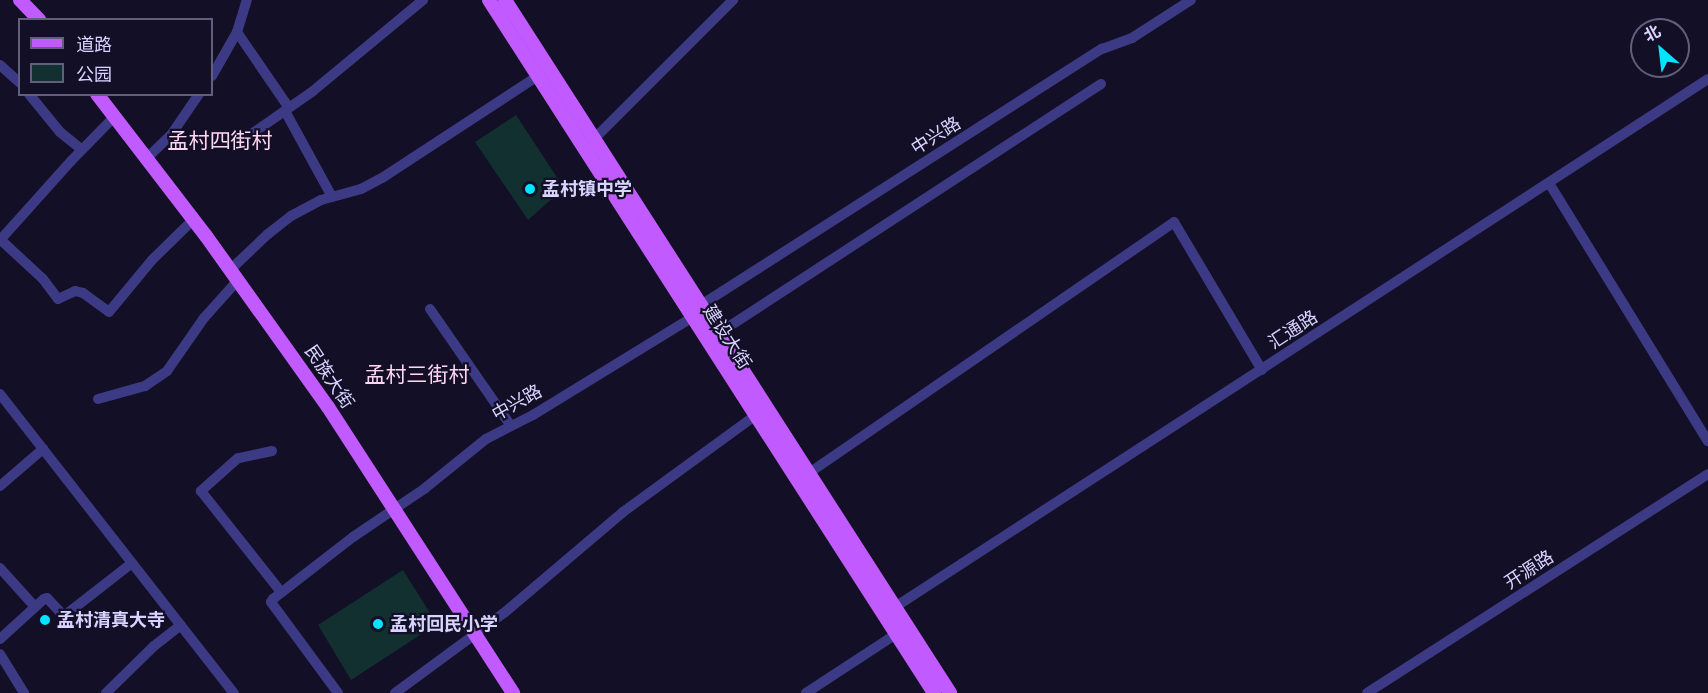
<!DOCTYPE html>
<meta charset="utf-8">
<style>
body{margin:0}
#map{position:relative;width:1708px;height:693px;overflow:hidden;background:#130f26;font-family:Arial,"Noto Sans SC",sans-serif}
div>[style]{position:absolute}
.green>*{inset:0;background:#12302f}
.minor>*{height:10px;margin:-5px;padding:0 5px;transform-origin:5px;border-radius:5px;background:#3d3a85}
.major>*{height:14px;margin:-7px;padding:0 7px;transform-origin:7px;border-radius:7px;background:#c25bff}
.dots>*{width:16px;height:16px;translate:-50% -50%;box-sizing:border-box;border:3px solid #130f26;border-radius:50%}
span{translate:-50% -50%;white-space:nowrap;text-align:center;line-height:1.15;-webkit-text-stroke:4.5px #130f26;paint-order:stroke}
.street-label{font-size:18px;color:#d9d4ff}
.poi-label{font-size:18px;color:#d9d4ff;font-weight:700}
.left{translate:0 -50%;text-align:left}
.quarter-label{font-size:21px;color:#ffd6f0}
.legend{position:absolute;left:18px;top:18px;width:195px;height:78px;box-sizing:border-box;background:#130f26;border:2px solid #625e7d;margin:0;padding:8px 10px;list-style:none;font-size:18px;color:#d9d4ff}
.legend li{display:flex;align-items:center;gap:12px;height:30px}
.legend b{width:30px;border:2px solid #625e7d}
.north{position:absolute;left:1630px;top:18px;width:60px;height:60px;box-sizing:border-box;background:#130f26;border:2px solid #625e7d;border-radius:50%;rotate:332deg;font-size:16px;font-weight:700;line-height:24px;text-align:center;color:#d9d4ff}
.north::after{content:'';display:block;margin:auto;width:21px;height:27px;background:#00e5ff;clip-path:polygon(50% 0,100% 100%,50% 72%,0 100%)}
</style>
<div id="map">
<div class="green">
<i style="clip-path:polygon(516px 115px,564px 188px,528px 220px,475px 142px)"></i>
<i style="clip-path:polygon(403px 570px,437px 624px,351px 680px,318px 625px)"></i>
</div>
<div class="minor">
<i style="left:237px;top:32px;width:92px;rotate:55.6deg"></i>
<i style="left:0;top:65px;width:27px;rotate:42deg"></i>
<i style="left:212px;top:76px;width:51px;rotate:-60.4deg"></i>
<i style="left:237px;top:32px;width:34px;rotate:-73deg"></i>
<i style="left:29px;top:94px;width:49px;rotate:50.8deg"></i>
<i style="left:60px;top:132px;width:28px;rotate:39deg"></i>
<i style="left:285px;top:111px;width:98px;rotate:61.3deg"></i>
<i style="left:114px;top:117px;width:62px;rotate:134.3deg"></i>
<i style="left:71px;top:161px;width:103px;rotate:131.9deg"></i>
<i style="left:2px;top:238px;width:4px;rotate:76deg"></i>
<i style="left:3px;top:242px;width:54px;rotate:42.8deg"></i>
<i style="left:43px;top:279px;width:25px;rotate:53deg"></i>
<i style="left:58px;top:299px;width:19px;rotate:-25deg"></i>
<i style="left:75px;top:291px;width:8px;rotate:14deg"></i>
<i style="left:83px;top:293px;width:32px;rotate:36deg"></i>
<i style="left:109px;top:312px;width:67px;rotate:-50.4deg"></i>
<i style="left:152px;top:260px;width:57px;rotate:-44.3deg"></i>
<i style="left:594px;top:139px;width:197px;rotate:-45deg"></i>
<i style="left:240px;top:142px;width:89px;rotate:-34.9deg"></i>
<i style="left:313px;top:91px;width:143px;rotate:-39.6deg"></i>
<i style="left:146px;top:159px;width:35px;rotate:-44deg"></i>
<i style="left:171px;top:135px;width:50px;rotate:-55.7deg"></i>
<i style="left:1549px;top:183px;width:303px;rotate:58.4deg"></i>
<i style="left:230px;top:270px;width:52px;rotate:-43.5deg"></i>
<i style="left:268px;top:234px;width:29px;rotate:-38deg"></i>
<i style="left:291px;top:216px;width:34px;rotate:-28deg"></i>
<i style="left:321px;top:200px;width:41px;rotate:-15.4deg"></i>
<i style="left:361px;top:189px;width:24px;rotate:-28deg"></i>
<i style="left:382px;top:178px;width:186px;rotate:-33.2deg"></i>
<i style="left:701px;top:305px;width:476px;rotate:-32.6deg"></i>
<i style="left:1102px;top:49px;width:32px;rotate:-20deg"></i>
<i style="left:1132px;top:38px;width:70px;rotate:-32.8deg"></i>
<i style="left:430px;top:309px;width:142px;rotate:55.3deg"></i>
<i style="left:719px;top:333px;width:456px;rotate:-33.1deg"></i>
<i style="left:0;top:394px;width:380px;rotate:52deg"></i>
<i style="left:98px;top:399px;width:49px;rotate:-15.5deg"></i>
<i style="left:145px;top:386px;width:27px;rotate:-34deg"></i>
<i style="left:167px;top:371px;width:65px;rotate:-55.1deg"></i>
<i style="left:204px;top:318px;width:51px;rotate:-48.2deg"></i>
<i style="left:272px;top:451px;width:35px;rotate:168deg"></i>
<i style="left:238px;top:458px;width:50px;rotate:138.3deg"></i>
<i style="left:201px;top:491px;width:129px;rotate:51.6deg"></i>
<i style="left:809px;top:473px;width:443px;rotate:-34.5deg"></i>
<i style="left:1174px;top:222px;width:172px;rotate:59.3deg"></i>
<i style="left:0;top:486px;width:57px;rotate:-40.7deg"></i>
<i style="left:0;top:568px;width:52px;rotate:48.1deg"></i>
<i style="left:895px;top:607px;width:969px;rotate:-33deg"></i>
<i style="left:0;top:639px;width:59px;rotate:-42.3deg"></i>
<i style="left:44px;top:599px;width:3px;rotate:-18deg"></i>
<i style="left:47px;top:598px;width:25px;rotate:47deg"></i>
<i style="left:64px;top:616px;width:86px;rotate:-37.9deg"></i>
<i style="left:0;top:654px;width:46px;rotate:58.4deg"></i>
<i style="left:106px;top:693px;width:67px;rotate:-44.4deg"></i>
<i style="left:154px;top:646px;width:34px;rotate:-38deg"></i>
<i style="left:338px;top:693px;width:113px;rotate:-126.4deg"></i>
<i style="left:271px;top:602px;width:4px;rotate:-56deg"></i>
<i style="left:273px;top:599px;width:101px;rotate:-37.8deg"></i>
<i style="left:353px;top:537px;width:86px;rotate:-34.1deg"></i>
<i style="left:424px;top:489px;width:80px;rotate:-38.9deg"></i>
<i style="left:486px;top:439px;width:53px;rotate:-27.1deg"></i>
<i style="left:533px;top:415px;width:188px;rotate:-31.5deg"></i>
<i style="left:395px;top:693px;width:135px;rotate:-36.3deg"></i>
<i style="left:504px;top:613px;width:156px;rotate:-40.3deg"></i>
<i style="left:623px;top:512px;width:165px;rotate:-36.1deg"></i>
<i style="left:806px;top:693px;width:108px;rotate:-33.2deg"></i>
<i style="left:1367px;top:693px;width:405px;rotate:-32.7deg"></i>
</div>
<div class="major">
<i style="left:20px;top:0;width:28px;rotate:46deg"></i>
<i style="left:489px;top:0;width:824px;rotate:57.29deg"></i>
<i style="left:505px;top:0;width:824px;rotate:57.29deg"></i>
<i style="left:97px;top:94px;width:179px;rotate:52.5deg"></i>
<i style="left:206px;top:236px;width:210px;rotate:54.5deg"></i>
<i style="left:328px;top:407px;width:341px;rotate:57.1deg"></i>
</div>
<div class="dots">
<i style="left:530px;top:189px;background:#00e5ff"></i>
<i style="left:45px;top:620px;background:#00e5ff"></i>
<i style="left:378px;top:624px;background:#00e5ff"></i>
</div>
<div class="street-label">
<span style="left:936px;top:136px;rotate:-32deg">中兴路</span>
<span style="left:1293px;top:330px;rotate:-33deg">汇通路</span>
<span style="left:727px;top:337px;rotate:57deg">建设大街</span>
<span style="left:329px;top:377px;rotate:56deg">民族大街</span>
<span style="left:517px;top:403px;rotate:-29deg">中兴路</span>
<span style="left:1529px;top:570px;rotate:-33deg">开源路</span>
</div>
<div class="poi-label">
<span class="left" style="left:542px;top:189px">孟村镇中学</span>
<span class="left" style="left:57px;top:620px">孟村清真大寺</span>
<span class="left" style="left:390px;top:624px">孟村回民小学</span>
</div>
<div class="quarter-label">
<span style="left:220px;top:141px">孟村四街村</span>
<span style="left:417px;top:375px">孟村三街村</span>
</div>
<ul class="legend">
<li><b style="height:8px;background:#c25bff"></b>道路</li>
<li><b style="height:16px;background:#12302f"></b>公园</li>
</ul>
<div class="north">北</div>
</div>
